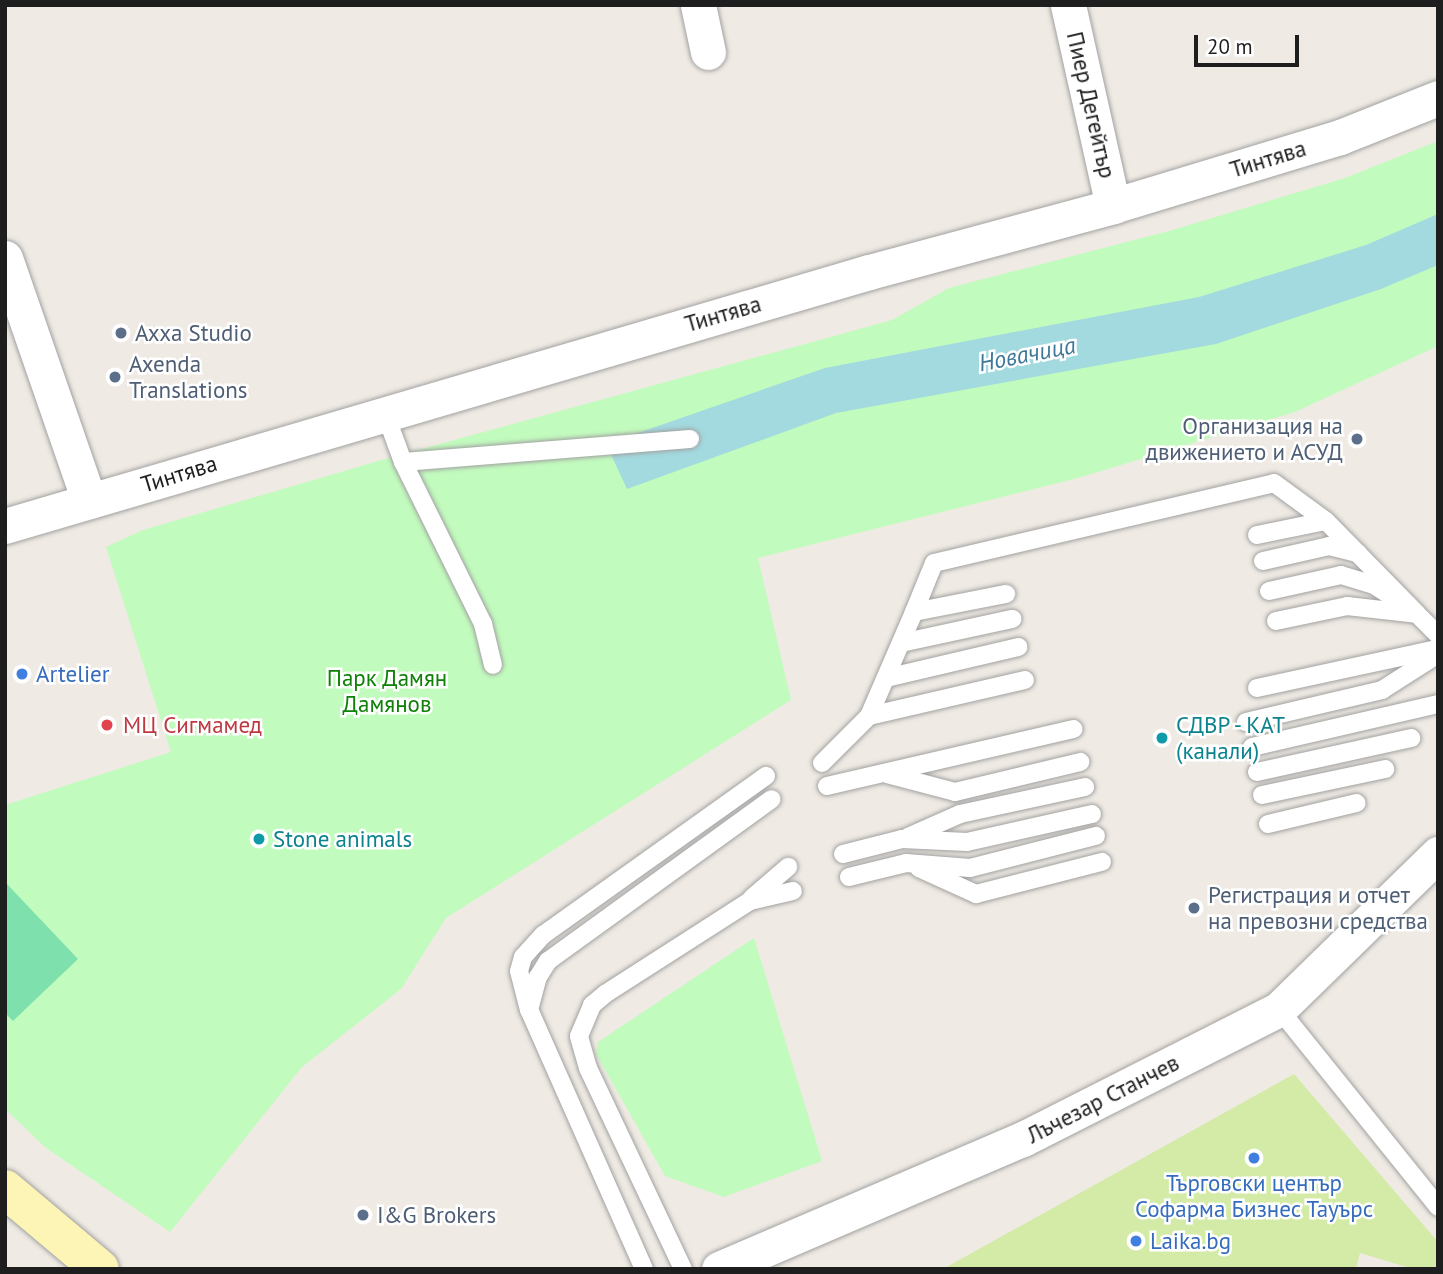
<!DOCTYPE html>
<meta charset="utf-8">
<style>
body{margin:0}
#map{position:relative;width:1443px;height:1274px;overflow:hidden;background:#efeae3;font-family:"PT Sans",sans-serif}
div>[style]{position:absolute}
.grass>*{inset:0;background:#d3eba7}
.park>*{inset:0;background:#c2fbbe}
.pitch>*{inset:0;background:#7ee1ad}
.water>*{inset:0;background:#a2dadf}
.roads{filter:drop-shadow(0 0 2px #a2a2a2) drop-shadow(0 0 2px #a2a2a2)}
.lane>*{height:18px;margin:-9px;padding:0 9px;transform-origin:9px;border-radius:9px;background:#fff}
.street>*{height:35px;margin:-17.5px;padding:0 17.5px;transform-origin:17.5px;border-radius:17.5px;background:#fff}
.secondary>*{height:38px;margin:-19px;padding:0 19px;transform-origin:19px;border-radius:19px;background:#fcf5b5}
.dots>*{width:19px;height:19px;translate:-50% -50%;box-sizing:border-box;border:4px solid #fff;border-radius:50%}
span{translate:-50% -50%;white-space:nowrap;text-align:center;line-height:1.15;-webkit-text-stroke:5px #fff;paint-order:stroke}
.street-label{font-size:23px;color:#1e1e1e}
.service-label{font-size:23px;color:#4e5e75}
.left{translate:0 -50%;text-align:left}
.right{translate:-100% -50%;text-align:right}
.shop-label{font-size:23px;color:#366cbe}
.park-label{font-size:23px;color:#0f8008}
.health-label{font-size:23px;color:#be3a42}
.culture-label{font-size:23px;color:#0d838f}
.water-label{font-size:24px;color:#3f7999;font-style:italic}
.frame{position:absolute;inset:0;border:7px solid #1e1e1e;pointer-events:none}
.scale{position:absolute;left:1194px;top:35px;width:105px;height:32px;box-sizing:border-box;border:4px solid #1e1e1e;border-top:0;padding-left:9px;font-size:21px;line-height:24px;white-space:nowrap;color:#1e1e1e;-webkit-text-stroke:5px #fff;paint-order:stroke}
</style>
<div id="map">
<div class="grass">
<i style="clip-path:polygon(1294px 1074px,1438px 1242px,1438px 1269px,1413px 1269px,1360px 1253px,1356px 1269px,943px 1269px)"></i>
</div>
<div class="park">
<i style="clip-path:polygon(1438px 141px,1438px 346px,1295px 412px,1078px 478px,758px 558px,791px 700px,446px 918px,401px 989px,302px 1067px,170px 1232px,46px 1148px,5px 1109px,5px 805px,171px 752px,106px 547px,143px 530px,378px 461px,892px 320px,949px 288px,1169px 231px,1345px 178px)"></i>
<i style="clip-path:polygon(754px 938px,822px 1161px,724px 1197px,665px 1176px,596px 1054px,598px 1042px)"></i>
</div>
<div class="pitch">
<i style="clip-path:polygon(5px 882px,78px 959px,13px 1021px,5px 1013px)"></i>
</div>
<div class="water">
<i style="clip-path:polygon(1438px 214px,1438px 265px,1381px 289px,1216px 344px,836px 413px,627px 489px,606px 444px,825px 368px,1199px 297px,1366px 245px)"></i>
</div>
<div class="roads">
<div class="lane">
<i style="left:385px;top:413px;width:52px;rotate:69.8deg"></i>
<i style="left:403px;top:462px;width:181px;rotate:63.7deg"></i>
<i style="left:483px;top:624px;width:42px;rotate:76.3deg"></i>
<i style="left:403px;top:462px;width:288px;rotate:-4.6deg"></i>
<i style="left:1257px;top:535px;width:70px;rotate:-11.5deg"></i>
<i style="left:1326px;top:521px;width:130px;rotate:45.6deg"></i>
<i style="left:1263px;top:561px;width:68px;rotate:-12.8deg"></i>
<i style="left:1329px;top:546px;width:30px;rotate:14deg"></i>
<i style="left:1269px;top:591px;width:74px;rotate:-12.5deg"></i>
<i style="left:1341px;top:575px;width:34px;rotate:17deg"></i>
<i style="left:1374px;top:585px;width:20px;rotate:33deg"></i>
<i style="left:914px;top:612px;width:53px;rotate:-67.8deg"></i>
<i style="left:934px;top:563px;width:349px;rotate:-13.2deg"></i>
<i style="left:1274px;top:483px;width:64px;rotate:36.2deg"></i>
<i style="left:1276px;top:621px;width:73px;rotate:-11.9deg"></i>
<i style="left:1347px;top:606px;width:70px;rotate:6.5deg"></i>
<i style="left:1417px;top:614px;width:30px;rotate:45deg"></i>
<i style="left:901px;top:643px;width:114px;rotate:-12.2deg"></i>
<i style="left:886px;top:678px;width:136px;rotate:-13.2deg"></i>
<i style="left:1257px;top:688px;width:185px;rotate:-12.2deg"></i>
<i style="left:869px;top:716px;width:160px;rotate:-13deg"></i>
<i style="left:1246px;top:722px;width:140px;rotate:-13.2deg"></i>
<i style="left:1382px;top:690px;width:67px;rotate:-32.7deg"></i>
<i style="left:1252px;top:747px;width:191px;rotate:-13deg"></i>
<i style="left:822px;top:763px;width:66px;rotate:-45deg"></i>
<i style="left:869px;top:716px;width:113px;rotate:-66.6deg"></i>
<i style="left:914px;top:612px;width:94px;rotate:-11.1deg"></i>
<i style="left:1257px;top:772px;width:158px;rotate:-12.4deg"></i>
<i style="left:887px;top:774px;width:70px;rotate:14.8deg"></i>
<i style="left:955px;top:792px;width:129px;rotate:-13.5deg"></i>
<i style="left:827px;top:786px;width:253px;rotate:-13deg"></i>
<i style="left:1262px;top:795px;width:126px;rotate:-11.9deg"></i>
<i style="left:1268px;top:824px;width:91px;rotate:-13.3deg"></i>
<i style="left:908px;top:837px;width:57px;rotate:-23.9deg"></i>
<i style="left:960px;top:814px;width:128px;rotate:-12.2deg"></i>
<i style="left:843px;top:854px;width:61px;rotate:-14.3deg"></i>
<i style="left:902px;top:839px;width:65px;rotate:2.6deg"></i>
<i style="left:967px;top:842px;width:128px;rotate:-12.6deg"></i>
<i style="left:919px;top:868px;width:63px;rotate:24.5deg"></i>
<i style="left:976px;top:894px;width:130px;rotate:-14.3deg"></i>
<i style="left:849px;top:877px;width:59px;rotate:-13.8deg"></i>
<i style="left:906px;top:863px;width:64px;rotate:4.5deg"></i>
<i style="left:970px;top:868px;width:130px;rotate:-14.3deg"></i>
<i style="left:752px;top:898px;width:48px;rotate:-40.7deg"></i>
<i style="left:1279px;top:1009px;width:254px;rotate:51.2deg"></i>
<i style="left:529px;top:1010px;width:34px;rotate:-75deg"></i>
<i style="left:538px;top:977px;width:19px;rotate:-58deg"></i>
<i style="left:548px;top:961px;width:276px;rotate:-35.9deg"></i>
<i style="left:644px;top:1269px;width:283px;rotate:-113.9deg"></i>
<i style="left:529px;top:1010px;width:40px;rotate:-104.4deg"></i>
<i style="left:519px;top:971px;width:15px;rotate:-74deg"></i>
<i style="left:523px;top:957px;width:30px;rotate:-48deg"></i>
<i style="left:543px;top:935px;width:274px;rotate:-35.5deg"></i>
<i style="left:683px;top:1269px;width:222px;rotate:-115.3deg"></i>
<i style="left:588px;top:1068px;width:33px;rotate:-106deg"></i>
<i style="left:579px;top:1036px;width:34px;rotate:-67deg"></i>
<i style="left:592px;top:1005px;width:17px;rotate:-40deg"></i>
<i style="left:605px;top:994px;width:172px;rotate:-32.7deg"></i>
<i style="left:750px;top:901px;width:44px;rotate:-13.1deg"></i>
</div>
<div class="street">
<i style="left:698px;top:5px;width:48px;rotate:78deg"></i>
<i style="left:1068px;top:5px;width:206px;rotate:77.4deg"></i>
<i style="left:5px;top:258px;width:257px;rotate:70.9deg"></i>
<i style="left:5px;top:526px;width:901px;rotate:-16.38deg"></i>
<i style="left:869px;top:272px;width:253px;rotate:-15.1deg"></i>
<i style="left:1113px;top:206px;width:237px;rotate:-16.9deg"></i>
<i style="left:1340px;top:137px;width:105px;rotate:-21.7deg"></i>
<i style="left:719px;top:1269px;width:331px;rotate:-23.2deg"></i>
<i style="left:1023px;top:1139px;width:287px;rotate:-26.9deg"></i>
<i style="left:1279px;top:1009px;width:222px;rotate:-44.3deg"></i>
</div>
<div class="secondary">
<i style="left:5px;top:1189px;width:124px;rotate:40.1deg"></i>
</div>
</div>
<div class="dots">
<i style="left:121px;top:333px;background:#5c6f8a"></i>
<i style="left:115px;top:377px;background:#5c6f8a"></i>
<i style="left:1357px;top:439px;background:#5c6f8a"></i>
<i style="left:22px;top:674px;background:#3f7fe0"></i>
<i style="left:107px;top:725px;background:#e0444e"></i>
<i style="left:1162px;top:738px;background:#0f9aa8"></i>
<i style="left:259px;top:839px;background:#0f9aa8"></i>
<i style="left:1194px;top:908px;background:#5c6f8a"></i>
<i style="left:1254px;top:1158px;background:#3f7fe0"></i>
<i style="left:363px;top:1215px;background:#5c6f8a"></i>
<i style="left:1136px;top:1241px;background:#3f7fe0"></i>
</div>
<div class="street-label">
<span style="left:1091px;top:105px;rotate:77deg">Пиер Дегейтър</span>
<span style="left:1268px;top:159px;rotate:-17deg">Тинтява</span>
<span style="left:723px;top:314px;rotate:-16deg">Тинтява</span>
<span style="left:179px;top:474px;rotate:-17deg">Тинтява</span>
<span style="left:1103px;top:1099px;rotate:-27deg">Лъчезар Станчев</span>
</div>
<div class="service-label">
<span class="left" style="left:135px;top:333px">Axxa Studio</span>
<span class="left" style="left:129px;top:377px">Axenda<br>Translations</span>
<span class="right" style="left:1343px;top:439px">Организация на<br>движението и АСУД</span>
<span class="left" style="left:1208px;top:908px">Регистрация и отчет<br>на превозни средства</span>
<span class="left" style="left:377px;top:1215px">I&amp;G Brokers</span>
</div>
<div class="shop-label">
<span class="left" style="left:36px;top:674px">Artelier</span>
<span style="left:1254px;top:1196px">Търговски център<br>Софарма Бизнес Тауърс</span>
<span class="left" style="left:1150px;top:1241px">Laika.bg</span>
</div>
<div class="park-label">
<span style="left:387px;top:691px">Парк Дамян<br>Дамянов</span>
</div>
<div class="health-label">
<span class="left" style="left:123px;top:725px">МЦ Сигмамед</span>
</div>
<div class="culture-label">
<span class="left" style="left:1176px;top:738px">СДВР - КАТ<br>(канали)</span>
<span class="left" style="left:273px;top:839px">Stone animals</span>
</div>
<div class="water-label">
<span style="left:1027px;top:354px;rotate:-11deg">Новачица</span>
</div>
<div class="frame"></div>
<div class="scale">20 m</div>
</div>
